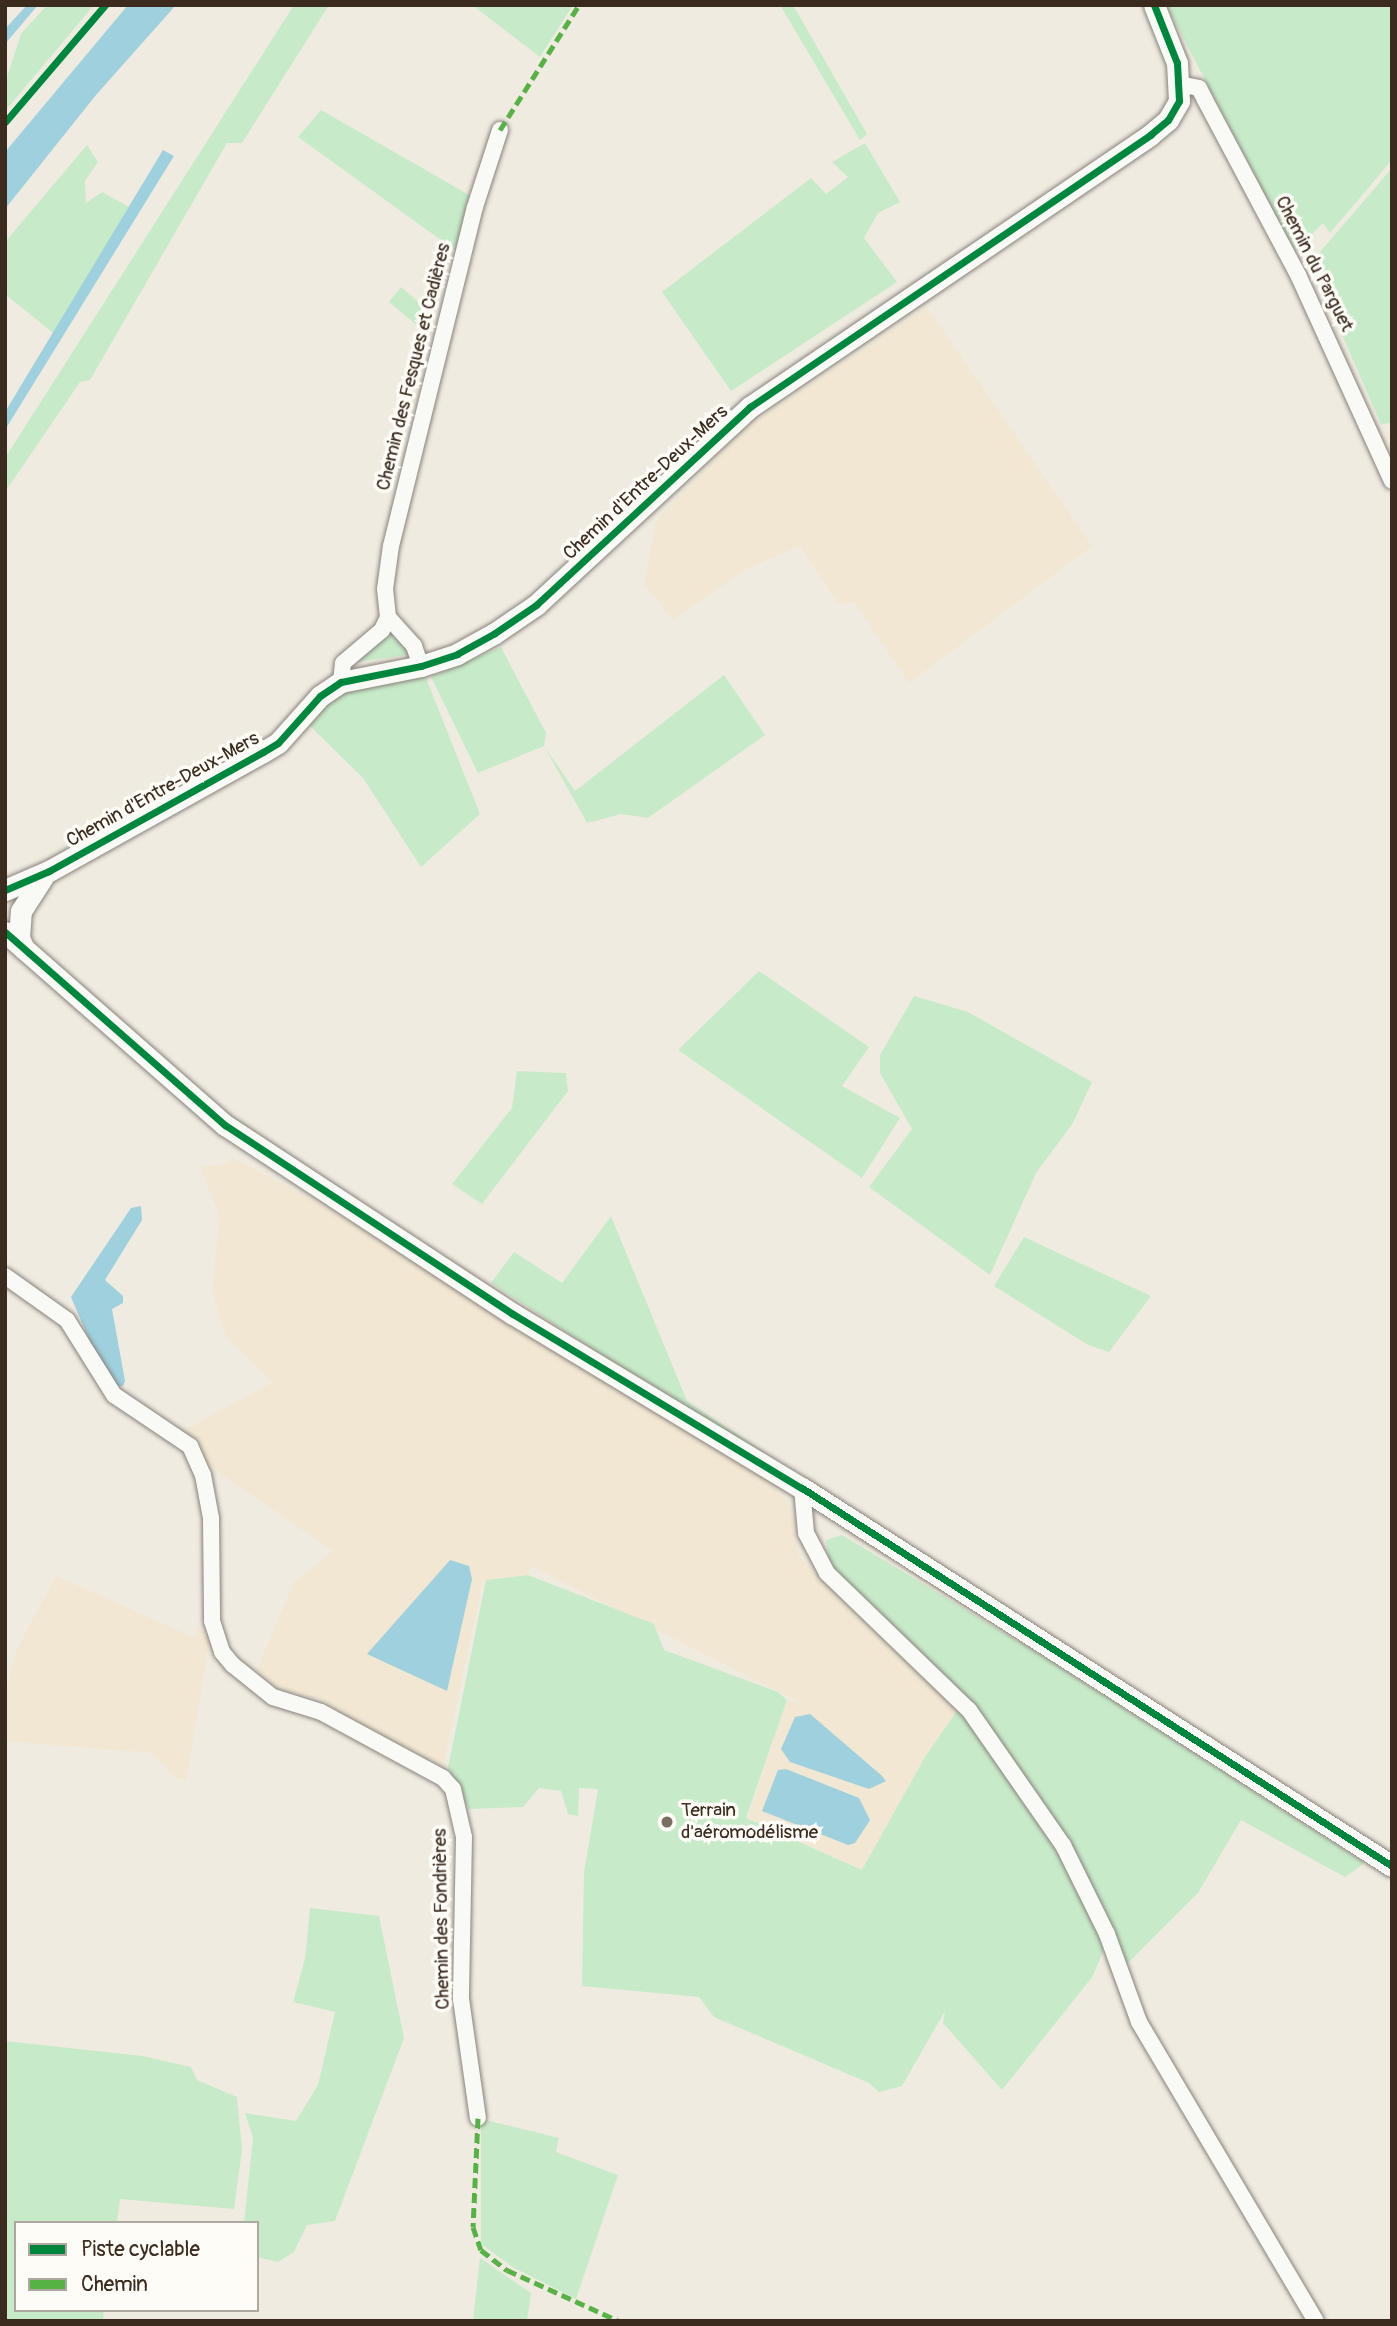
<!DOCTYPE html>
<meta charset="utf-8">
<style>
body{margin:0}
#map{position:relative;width:1397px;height:2326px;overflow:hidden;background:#f0ebe1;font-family:Pangolin,sans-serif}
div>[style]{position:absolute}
.built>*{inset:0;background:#f1e7d3}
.green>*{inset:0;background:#c7ebc9}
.water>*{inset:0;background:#9ed0de}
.roads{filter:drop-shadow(0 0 2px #88827b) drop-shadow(0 0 2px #88827b)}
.street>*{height:16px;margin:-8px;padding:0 8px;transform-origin:8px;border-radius:8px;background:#f9f9f5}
.secondary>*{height:21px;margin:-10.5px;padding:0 10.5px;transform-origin:10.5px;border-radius:10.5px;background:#f9f9f5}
.quiet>*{height:5px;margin-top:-2.5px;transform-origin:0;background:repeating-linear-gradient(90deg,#57b245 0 10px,transparent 0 15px)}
.cycleway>*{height:7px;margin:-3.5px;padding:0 3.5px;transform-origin:3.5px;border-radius:3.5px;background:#00873e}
.dots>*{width:19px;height:19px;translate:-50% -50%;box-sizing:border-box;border:4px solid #fdfcf7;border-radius:50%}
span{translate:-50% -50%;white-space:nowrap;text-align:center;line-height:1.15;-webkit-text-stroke:7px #fdfcf7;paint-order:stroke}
.street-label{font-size:19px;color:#3b2a1e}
.poi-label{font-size:19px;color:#3b2a1e}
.left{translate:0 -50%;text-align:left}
.frame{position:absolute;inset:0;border:7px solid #3b2a1e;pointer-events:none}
.legend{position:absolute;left:14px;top:2221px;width:245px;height:91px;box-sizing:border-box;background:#fdfcf7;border:2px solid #afa8a0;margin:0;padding:9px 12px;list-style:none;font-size:21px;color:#3b2a1e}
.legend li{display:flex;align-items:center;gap:14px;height:35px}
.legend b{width:35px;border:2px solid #afa8a0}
</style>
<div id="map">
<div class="built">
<i style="clip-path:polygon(927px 307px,1092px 546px,909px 683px,854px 602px,839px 604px,800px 546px,746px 569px,673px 620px,644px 584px,657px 519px,744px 429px)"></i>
<i style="clip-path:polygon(233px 1158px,321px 1204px,768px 1480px,791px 1507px,799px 1557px,961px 1705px,863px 1870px,748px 1818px,787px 1700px,803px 1704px,531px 1566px,528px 1575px,483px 1580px,443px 1766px,383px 1740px,322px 1700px,279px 1689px,257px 1670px,294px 1582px,333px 1551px,215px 1470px,179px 1433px,273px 1382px,227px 1339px,212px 1291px,220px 1217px,200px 1167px,224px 1164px)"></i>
<i style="clip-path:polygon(56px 1576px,195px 1638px,197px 1628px,210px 1636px,186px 1781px,174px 1777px,153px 1753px,5px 1741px,5px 1694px,17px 1649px)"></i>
</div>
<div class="green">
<i style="clip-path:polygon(47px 5px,94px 5px,5px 111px,5px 83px,21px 34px)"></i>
<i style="clip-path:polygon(294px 5px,329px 5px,242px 143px,227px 143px,90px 380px,80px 382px,5px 492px,5px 458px)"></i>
<i style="clip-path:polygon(472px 5px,573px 5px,540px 57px)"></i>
<i style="clip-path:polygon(780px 5px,793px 5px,867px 134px,860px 140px)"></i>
<i style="clip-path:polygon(1166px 5px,1392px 5px,1392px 160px,1330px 233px,1323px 223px,1295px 252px)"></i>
<i style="clip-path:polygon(321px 110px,471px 196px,459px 253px,298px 137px)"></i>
<i style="clip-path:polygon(865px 143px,900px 202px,878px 213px,864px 238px,897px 282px,731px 391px,662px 292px,811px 178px,826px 194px,848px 177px,832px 162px)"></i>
<i style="clip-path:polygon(87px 145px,98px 162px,85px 181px,86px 203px,102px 192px,129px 207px,53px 333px,5px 294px,5px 242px)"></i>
<i style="clip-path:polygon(1392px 168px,1392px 423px,1381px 424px,1315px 273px,1314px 259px)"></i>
<i style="clip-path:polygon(401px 287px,431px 312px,419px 327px,389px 302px)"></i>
<i style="clip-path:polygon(391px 634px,397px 635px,414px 654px,350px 663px)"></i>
<i style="clip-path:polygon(501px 647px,546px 733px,544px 746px,575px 791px,724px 675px,765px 735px,648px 818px,621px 814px,587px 823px,544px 746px,478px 773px,431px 677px)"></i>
<i style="clip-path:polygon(424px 673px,480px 814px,421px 867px,363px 778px,309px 725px,330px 699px,347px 688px)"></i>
<i style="clip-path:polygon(759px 971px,869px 1047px,842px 1086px,900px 1118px,862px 1178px,678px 1050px)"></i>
<i style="clip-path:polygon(914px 996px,968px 1012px,1092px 1082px,1073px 1123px,1036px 1173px,990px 1275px,869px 1187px,912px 1129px,880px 1073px,880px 1055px)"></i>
<i style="clip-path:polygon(517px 1071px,566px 1073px,568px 1091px,482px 1204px,452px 1184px,512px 1108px)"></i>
<i style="clip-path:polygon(611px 1216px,687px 1401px,764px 1452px,763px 1459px,491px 1283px,514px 1252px,562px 1283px)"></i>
<i style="clip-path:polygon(1024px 1237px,1151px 1296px,1109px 1352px,1088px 1345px,994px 1286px)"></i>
<i style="clip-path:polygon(842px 1535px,1039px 1654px,1365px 1863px,1345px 1877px,1241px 1820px,1198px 1893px,1126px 1965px,1039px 1798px,972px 1702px,829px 1565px,826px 1540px)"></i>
<i style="clip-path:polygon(528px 1575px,654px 1624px,664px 1650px,778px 1692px,787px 1700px,746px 1818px,862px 1870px,925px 1757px,961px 1705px,1057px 1842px,1105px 1946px,1093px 1976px,1002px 2090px,943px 2023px,945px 2011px,902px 2086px,879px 2092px,869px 2083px,714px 2017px,699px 1997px,582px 1986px,584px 1872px,598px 1789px,579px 1788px,578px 1816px,568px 1814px,561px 1791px,539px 1788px,523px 1807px,469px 1809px,448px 1768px,486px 1580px)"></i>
<i style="clip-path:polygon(310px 1908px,379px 1916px,404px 2038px,335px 2221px,307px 2225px,294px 2252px,278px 2262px,257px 2257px,257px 2223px,244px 2223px,253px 2138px,245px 2113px,296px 2121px,318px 2085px,335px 2012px,293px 2002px,305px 1959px)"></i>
<i style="clip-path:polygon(5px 2041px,143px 2056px,191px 2067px,197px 2080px,237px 2097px,242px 2150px,234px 2209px,120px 2199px,117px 2223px,16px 2223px,16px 2310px,104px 2310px,103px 2321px,5px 2321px)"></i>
<i style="clip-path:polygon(481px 2119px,559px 2138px,556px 2152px,618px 2175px,576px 2299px,514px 2268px,481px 2244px)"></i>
<i style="clip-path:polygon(480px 2258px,531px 2293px,527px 2321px,473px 2321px)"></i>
</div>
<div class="water">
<i style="clip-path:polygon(27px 5px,38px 5px,5px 44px,5px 29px)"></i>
<i style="clip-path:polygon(128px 5px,176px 5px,96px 95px,5px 209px,5px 152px)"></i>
<i style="clip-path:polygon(163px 150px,174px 156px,5px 430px,5px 412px)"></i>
<i style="clip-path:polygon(141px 1206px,142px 1220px,105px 1280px,123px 1296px,123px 1303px,112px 1309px,125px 1381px,123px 1386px,116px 1386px,100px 1365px,71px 1297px,131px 1208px)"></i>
<i style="clip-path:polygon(450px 1560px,469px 1566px,472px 1579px,447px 1691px,367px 1654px)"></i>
<i style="clip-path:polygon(810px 1714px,881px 1775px,886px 1781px,869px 1789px,790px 1762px,781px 1749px,795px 1717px)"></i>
<i style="clip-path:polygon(786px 1769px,859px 1798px,870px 1820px,855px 1843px,848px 1845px,762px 1811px,778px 1770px)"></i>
</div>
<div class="roads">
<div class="street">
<i style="left:1179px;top:84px;width:20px;rotate:11deg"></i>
<i style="left:1199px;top:88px;width:13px;rotate:63deg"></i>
<i style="left:1205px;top:100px;width:200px;rotate:62deg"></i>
<i style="left:1299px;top:277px;width:224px;rotate:65.5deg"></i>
<i style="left:388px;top:617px;width:28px;rotate:-96deg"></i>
<i style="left:385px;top:589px;width:43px;rotate:-82.1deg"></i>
<i style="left:391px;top:546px;width:349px;rotate:-76.1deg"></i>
<i style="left:475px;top:207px;width:81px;rotate:-72deg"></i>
<i style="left:341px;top:682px;width:19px;rotate:-84deg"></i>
<i style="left:343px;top:663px;width:51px;rotate:-40.2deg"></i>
<i style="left:382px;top:630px;width:14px;rotate:-65deg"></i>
<i style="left:388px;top:617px;width:39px;rotate:48deg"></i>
<i style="left:414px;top:646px;width:21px;rotate:71deg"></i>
<i style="left:5px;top:1276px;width:76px;rotate:35.4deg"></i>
<i style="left:67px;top:1320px;width:89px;rotate:57.9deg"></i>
<i style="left:114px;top:1395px;width:92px;rotate:33.9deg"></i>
<i style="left:190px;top:1446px;width:32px;rotate:66deg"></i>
<i style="left:203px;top:1475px;width:44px;rotate:79.5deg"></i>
<i style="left:211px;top:1518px;width:103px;rotate:89.4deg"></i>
<i style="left:212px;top:1621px;width:33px;rotate:72deg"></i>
<i style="left:222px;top:1652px;width:17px;rotate:50deg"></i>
<i style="left:233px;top:1665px;width:51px;rotate:38.7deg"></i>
<i style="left:273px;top:1697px;width:50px;rotate:17.4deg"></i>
<i style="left:321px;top:1712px;width:139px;rotate:28.4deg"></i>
<i style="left:443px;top:1778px;width:15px;rotate:48deg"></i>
<i style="left:453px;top:1789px;width:49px;rotate:77.1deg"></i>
<i style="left:464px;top:1837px;width:162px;rotate:91.1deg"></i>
<i style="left:461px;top:1999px;width:120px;rotate:81.9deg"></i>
<i style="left:802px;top:1488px;width:45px;rotate:84.9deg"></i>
<i style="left:806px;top:1533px;width:45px;rotate:62.3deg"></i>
<i style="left:827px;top:1573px;width:197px;rotate:44deg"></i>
<i style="left:969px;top:1710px;width:165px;rotate:55.2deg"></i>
<i style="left:1063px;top:1845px;width:99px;rotate:63.7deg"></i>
<i style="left:1107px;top:1934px;width:94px;rotate:70deg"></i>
<i style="left:1139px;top:2022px;width:347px;rotate:59.4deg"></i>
</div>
<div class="secondary">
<i style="left:5px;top:890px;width:48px;rotate:-23.4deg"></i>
<i style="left:49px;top:871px;width:245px;rotate:-29.1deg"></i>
<i style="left:263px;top:752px;width:17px;rotate:-31deg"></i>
<i style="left:278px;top:743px;width:63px;rotate:-48.2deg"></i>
<i style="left:320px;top:696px;width:25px;rotate:-34deg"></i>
<i style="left:341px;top:682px;width:82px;rotate:-11.3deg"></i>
<i style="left:421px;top:666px;width:38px;rotate:-18deg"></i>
<i style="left:457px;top:654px;width:43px;rotate:-28.9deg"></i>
<i style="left:495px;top:633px;width:50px;rotate:-34.3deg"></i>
<i style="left:536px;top:605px;width:292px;rotate:-42.8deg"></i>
<i style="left:750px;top:407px;width:484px;rotate:-34.2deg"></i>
<i style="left:1150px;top:135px;width:23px;rotate:-40deg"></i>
<i style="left:1168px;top:120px;width:22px;rotate:-60deg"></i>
<i style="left:1179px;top:101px;width:38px;rotate:-93deg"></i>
<i style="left:1177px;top:63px;width:62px;rotate:-111.6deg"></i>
<i style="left:5px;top:932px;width:293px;rotate:41.3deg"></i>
<i style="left:225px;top:1125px;width:344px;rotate:33.3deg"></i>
<i style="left:513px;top:1314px;width:337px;rotate:31.1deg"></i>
<i style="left:802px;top:1488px;width:701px;rotate:32.65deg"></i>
<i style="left:24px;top:949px;width:12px;rotate:-114deg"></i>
<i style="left:19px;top:938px;width:27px;rotate:-86deg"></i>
<i style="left:21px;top:911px;width:40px;rotate:-57.1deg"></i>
</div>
</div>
<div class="quiet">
<i style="left:500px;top:130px;width:148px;rotate:-57.7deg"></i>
<i style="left:478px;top:2118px;width:109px;rotate:92.6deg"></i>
<i style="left:473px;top:2227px;width:24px;rotate:71deg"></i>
<i style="left:481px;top:2250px;width:33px;rotate:38deg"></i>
<i style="left:507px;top:2270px;width:123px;rotate:24.5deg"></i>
</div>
<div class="cycleway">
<i style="left:5px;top:122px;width:154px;rotate:-49.5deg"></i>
<i style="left:5px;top:890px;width:48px;rotate:-23.4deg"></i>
<i style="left:49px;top:871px;width:245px;rotate:-29.1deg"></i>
<i style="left:263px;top:752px;width:17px;rotate:-31deg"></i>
<i style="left:278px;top:743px;width:63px;rotate:-48.2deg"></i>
<i style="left:320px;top:696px;width:25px;rotate:-34deg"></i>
<i style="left:341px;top:682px;width:82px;rotate:-11.3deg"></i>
<i style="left:421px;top:666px;width:38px;rotate:-18deg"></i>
<i style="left:457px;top:654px;width:43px;rotate:-28.9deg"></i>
<i style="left:495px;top:633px;width:50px;rotate:-34.3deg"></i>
<i style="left:536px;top:605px;width:292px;rotate:-42.8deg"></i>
<i style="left:750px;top:407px;width:484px;rotate:-34.2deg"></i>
<i style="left:1150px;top:135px;width:23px;rotate:-40deg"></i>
<i style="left:1168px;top:120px;width:22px;rotate:-60deg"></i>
<i style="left:1179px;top:101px;width:38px;rotate:-93deg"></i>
<i style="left:1177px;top:63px;width:62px;rotate:-111.6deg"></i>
<i style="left:5px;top:932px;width:293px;rotate:41.3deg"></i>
<i style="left:225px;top:1125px;width:344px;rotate:33.3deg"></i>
<i style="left:513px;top:1314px;width:337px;rotate:31.1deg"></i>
<i style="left:802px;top:1488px;width:701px;rotate:32.65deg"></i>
</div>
<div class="dots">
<i style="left:667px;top:1822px;background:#7a6e62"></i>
</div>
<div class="street-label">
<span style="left:1314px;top:264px;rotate:63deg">Chemin du Parguet</span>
<span style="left:414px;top:367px;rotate:-76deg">Chemin des Fesques et Cadières</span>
<span style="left:646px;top:483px;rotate:-43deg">Chemin d'Entre-Deux-Mers</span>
<span style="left:163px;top:790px;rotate:-29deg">Chemin d'Entre-Deux-Mers</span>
<span style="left:442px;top:1919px;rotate:-91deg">Chemin des Fondrières</span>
</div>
<div class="poi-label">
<span class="left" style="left:681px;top:1822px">Terrain<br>d'aéromodélisme</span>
</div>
<div class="frame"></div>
<ul class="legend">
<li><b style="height:9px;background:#00873e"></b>Piste cyclable</li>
<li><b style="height:9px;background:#57b245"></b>Chemin</li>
</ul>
</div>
